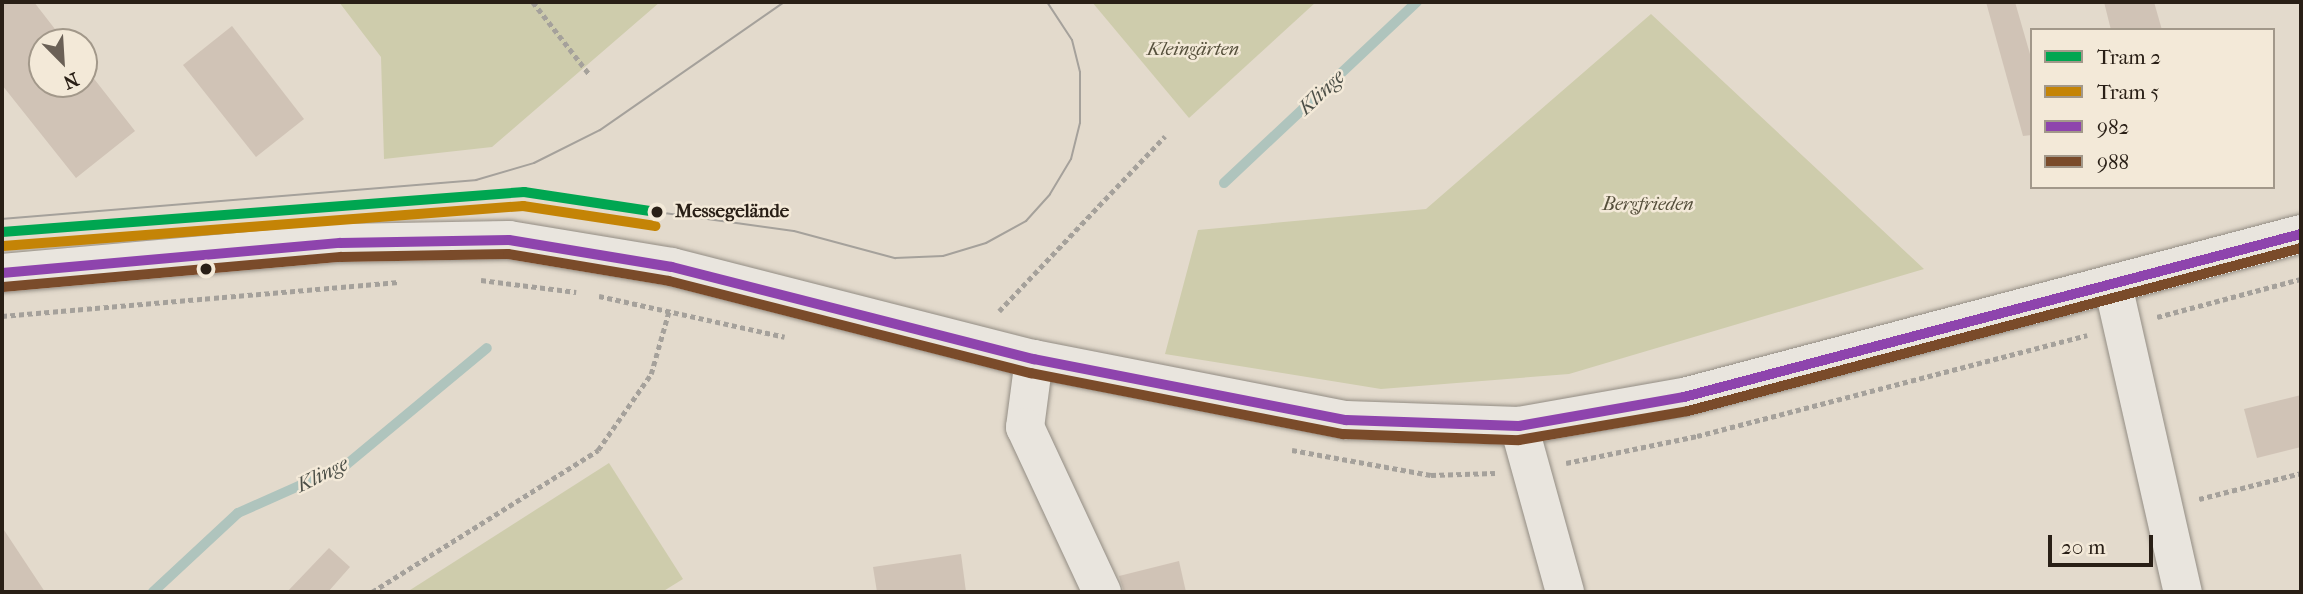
<!DOCTYPE html>
<meta charset="utf-8">
<style>
body{margin:0}
#map{position:relative;width:2303px;height:594px;overflow:hidden;background:#e3dacc;font-family:"IM FELL French Canon",serif}
div>[style]{position:absolute}
.green>*{inset:0;background:#ceccac}
.stream>*{height:10px;margin:-5px;padding:0 5px;transform-origin:5px;border-radius:5px;background:#afc4bd}
.building>*{inset:0;background:#d0c3b6}
.path>*{height:4.5px;margin-top:-2.25px;transform-origin:0;background:repeating-linear-gradient(90deg,#a5a19b 0 5px,transparent 0 8.5px)}
.roads{filter:drop-shadow(0 0 2px #938d84) drop-shadow(0 0 2px #938d84)}
.street>*{height:38px;margin:-19px;padding:0 19px;transform-origin:19px;border-radius:19px;background:#e9e5de}
.secondary>*{height:38px;margin:-19px;padding:0 19px;transform-origin:19px;border-radius:19px;background:#e9e5de}
.tram>*{height:2px;margin:-1px;padding:0 1px;transform-origin:1px;border-radius:1px;background:#a5a19b}
.bus-1>*{height:10px;margin:-5px;padding:0 5px;transform-origin:5px;border-radius:5px;background:#8e44ad}
.bus-2>*{height:10px;margin:-5px;padding:0 5px;transform-origin:5px;border-radius:5px;background:#7a4b2a}
.tram-1>*{height:10px;margin:-5px;padding:0 5px;transform-origin:5px;border-radius:5px;background:#00a651}
.tram-2>*{height:10px;margin:-5px;padding:0 5px;transform-origin:5px;border-radius:5px;background:#c48406}
.dots>*{width:19px;height:19px;translate:-50% -50%;box-sizing:border-box;border:4px solid #f3e9d8;border-radius:50%}
span{translate:-50% -50%;white-space:nowrap;text-align:center;line-height:1.15;-webkit-text-stroke:5px #f3e9d8;paint-order:stroke}
.park-label{font-size:19px;color:#554f3b;font-style:italic}
.stop-label{font-size:19px;color:#291f16;font-weight:700}
.left{translate:0 -50%;text-align:left}
.water-label{font-size:21px;color:#4b4e46;font-style:italic}
.frame{position:absolute;inset:0;border:4px solid #291f16;pointer-events:none}
.legend{position:absolute;left:2030px;top:28px;width:245px;height:161px;box-sizing:border-box;background:#f3e9d8;border:2px solid #a2988a;margin:0;padding:9px 12px;list-style:none;font-size:21px;color:#291f16}
.legend li{display:flex;align-items:center;gap:14px;height:35px}
.legend b{width:35px;border:2px solid #a2988a}
.north{position:absolute;left:28px;top:28px;width:70px;height:70px;box-sizing:border-box;background:#f3e9d8;border:2px solid #a2988a;border-radius:50%;rotate:156deg;font-size:19px;font-weight:700;line-height:28px;text-align:center;color:#291f16}
.north::after{content:'';display:block;margin:auto;width:24px;height:32px;background:#6a6056;clip-path:polygon(50% 0,100% 100%,50% 72%,0 100%)}
.scale{position:absolute;left:2048px;top:535px;width:105px;height:32px;box-sizing:border-box;border:4px solid #291f16;border-top:0;padding-left:9px;font-size:21px;line-height:24px;white-space:nowrap;color:#291f16;-webkit-text-stroke:5px #f3e9d8;paint-order:stroke}
</style>
<div id="map">
<div class="green">
<i style="clip-path:polygon(339px 2px,660px 2px,492px 147px,384px 159px,381px 57px)"></i>
<i style="clip-path:polygon(1092px 2px,1316px 2px,1189px 118px)"></i>
<i style="clip-path:polygon(1651px 14px,1924px 269px,1569px 374px,1381px 389px,1165px 354px,1198px 230px,1426px 209px)"></i>
<i style="clip-path:polygon(609px 463px,683px 579px,662px 592px,407px 592px)"></i>
</div>
<div class="stream">
<i style="left:1224px;top:183px;width:265px;rotate:-43.2deg"></i>
<i style="left:153px;top:592px;width:116px;rotate:-42.9deg"></i>
<i style="left:238px;top:513px;width:118px;rotate:-24deg"></i>
<i style="left:346px;top:465px;width:183px;rotate:-39.7deg"></i>
</div>
<div class="building">
<i style="clip-path:polygon(2px 2px,34px 2px,65px 42px,42px 42px,42px 84px,84px 84px,84px 66px,135px 131px,76px 178px,2px 85px)"></i>
<i style="clip-path:polygon(1986px 2px,2015px 2px,2032px 61px,2032px 135px,2023px 136px)"></i>
<i style="clip-path:polygon(2104px 2px,2154px 2px,2162px 30px,2111px 30px)"></i>
<i style="clip-path:polygon(232px 26px,304px 119px,256px 157px,183px 65px)"></i>
<i style="clip-path:polygon(2301px 395px,2301px 447px,2257px 458px,2244px 409px)"></i>
<i style="clip-path:polygon(2px 527px,45px 592px,2px 592px)"></i>
<i style="clip-path:polygon(329px 548px,350px 567px,328px 592px,287px 592px)"></i>
<i style="clip-path:polygon(961px 554px,966px 592px,877px 592px,873px 567px)"></i>
<i style="clip-path:polygon(1179px 561px,1186px 592px,1124px 592px,1119px 576px)"></i>
</div>
<div class="path">
<i style="left:533px;top:2px;width:93px;rotate:52deg"></i>
<i style="left:481px;top:280px;width:96px;rotate:7.2deg"></i>
<i style="left:599px;top:296px;width:190px;rotate:12.4deg"></i>
<i style="left:999px;top:311px;width:241px;rotate:-46.5deg"></i>
<i style="left:2px;top:316px;width:398px;rotate:-4.9deg"></i>
<i style="left:2157px;top:317px;width:149px;rotate:-14.8deg"></i>
<i style="left:1292px;top:450px;width:141px;rotate:10.2deg"></i>
<i style="left:1431px;top:475px;width:64px;rotate:-1.8deg"></i>
<i style="left:1566px;top:463px;width:134px;rotate:-11.6deg"></i>
<i style="left:1697px;top:436px;width:403px;rotate:-14.5deg"></i>
<i style="left:2199px;top:499px;width:105px;rotate:-14.3deg"></i>
<i style="left:372px;top:592px;width:267px;rotate:-32.1deg"></i>
<i style="left:598px;top:450px;width:93px;rotate:-55.1deg"></i>
<i style="left:651px;top:374px;width:66px;rotate:-74.1deg"></i>
</div>
<div class="roads">
<div class="street">
<i style="left:2113px;top:285px;width:315px;rotate:77.2deg"></i>
<i style="left:1034px;top:359px;width:69px;rotate:97.5deg"></i>
<i style="left:1025px;top:427px;width:182px;rotate:65deg"></i>
<i style="left:1519px;top:426px;width:172px;rotate:74.5deg"></i>
</div>
<div class="secondary">
<i style="left:2px;top:273px;width:339px;rotate:-5.1deg"></i>
<i style="left:340px;top:243px;width:169px;rotate:-1deg"></i>
<i style="left:509px;top:240px;width:165px;rotate:9.4deg"></i>
<i style="left:672px;top:267px;width:374px;rotate:14.3deg"></i>
<i style="left:1034px;top:359px;width:318px;rotate:11.1deg"></i>
<i style="left:1346px;top:420px;width:173px;rotate:2deg"></i>
<i style="left:1519px;top:426px;width:168px;rotate:-10deg"></i>
<i style="left:1684px;top:397px;width:638px;rotate:-14.8deg"></i>
</div>
</div>
<div class="tram">
<i style="left:657px;top:212px;width:138px;rotate:7.9deg"></i>
<i style="left:794px;top:231px;width:105px;rotate:15deg"></i>
<i style="left:895px;top:258px;width:48px;rotate:-2.4deg"></i>
<i style="left:943px;top:256px;width:45px;rotate:-16.8deg"></i>
<i style="left:986px;top:243px;width:46px;rotate:-28.8deg"></i>
<i style="left:1026px;top:221px;width:36px;rotate:-48deg"></i>
<i style="left:1050px;top:194px;width:41px;rotate:-59deg"></i>
<i style="left:1071px;top:159px;width:37px;rotate:-76deg"></i>
<i style="left:1080px;top:123px;width:51px;rotate:-90deg"></i>
<i style="left:1080px;top:72px;width:33px;rotate:-104deg"></i>
<i style="left:1072px;top:40px;width:45px;rotate:-123.3deg"></i>
<i style="left:2px;top:219px;width:476px;rotate:-4.7deg"></i>
<i style="left:476px;top:180px;width:60px;rotate:-16.3deg"></i>
<i style="left:534px;top:163px;width:74px;rotate:-26.6deg"></i>
<i style="left:600px;top:130px;width:224px;rotate:-34.8deg"></i>
</div>
<div class="bus-1">
<i style="left:2px;top:273px;width:339px;rotate:-5.1deg"></i>
<i style="left:340px;top:243px;width:169px;rotate:-1deg"></i>
<i style="left:509px;top:240px;width:165px;rotate:9.4deg"></i>
<i style="left:672px;top:267px;width:374px;rotate:14.3deg"></i>
<i style="left:1034px;top:359px;width:318px;rotate:11.1deg"></i>
<i style="left:1346px;top:420px;width:173px;rotate:2deg"></i>
<i style="left:1519px;top:426px;width:168px;rotate:-10deg"></i>
<i style="left:1684px;top:397px;width:638px;rotate:-14.8deg"></i>
</div>
<div class="bus-2">
<i style="left:3px;top:287px;width:339px;rotate:-5.1deg"></i>
<i style="left:341px;top:257px;width:167px;rotate:-1deg"></i>
<i style="left:508px;top:254px;width:163px;rotate:9.5deg"></i>
<i style="left:669px;top:281px;width:374px;rotate:14.3deg"></i>
<i style="left:1031px;top:373px;width:318px;rotate:11.1deg"></i>
<i style="left:1343px;top:434px;width:176px;rotate:2deg"></i>
<i style="left:1519px;top:440px;width:171px;rotate:-9.7deg"></i>
<i style="left:1688px;top:411px;width:634px;rotate:-14.89deg"></i>
</div>
<div class="tram-1">
<i style="left:2px;top:232px;width:524px;rotate:-4.38deg"></i>
<i style="left:524px;top:192px;width:134px;rotate:8.6deg"></i>
</div>
<div class="tram-2">
<i style="left:3px;top:246px;width:522px;rotate:-4.4deg"></i>
<i style="left:523px;top:206px;width:134px;rotate:8.6deg"></i>
</div>
<div class="dots">
<i style="left:657px;top:212px;background:#291f16"></i>
<i style="left:206px;top:269px;background:#291f16"></i>
</div>
<div class="park-label">
<span style="left:1193px;top:50px">Kleingärten</span>
<span style="left:1648px;top:205px">Bergfrieden</span>
</div>
<div class="stop-label">
<span class="left" style="left:675px;top:212px">Messegelände</span>
</div>
<div class="water-label">
<span style="left:1321px;top:92px;rotate:-43deg">Klinge</span>
<span style="left:322px;top:474px;rotate:-26deg">Klinge</span>
</div>
<div class="frame"></div>
<ul class="legend">
<li><b style="height:9px;background:#00a651"></b>Tram 2</li>
<li><b style="height:9px;background:#c48406"></b>Tram 5</li>
<li><b style="height:9px;background:#8e44ad"></b>982</li>
<li><b style="height:9px;background:#7a4b2a"></b>988</li>
</ul>
<div class="north">N</div>
<div class="scale">20 m</div>
</div>
